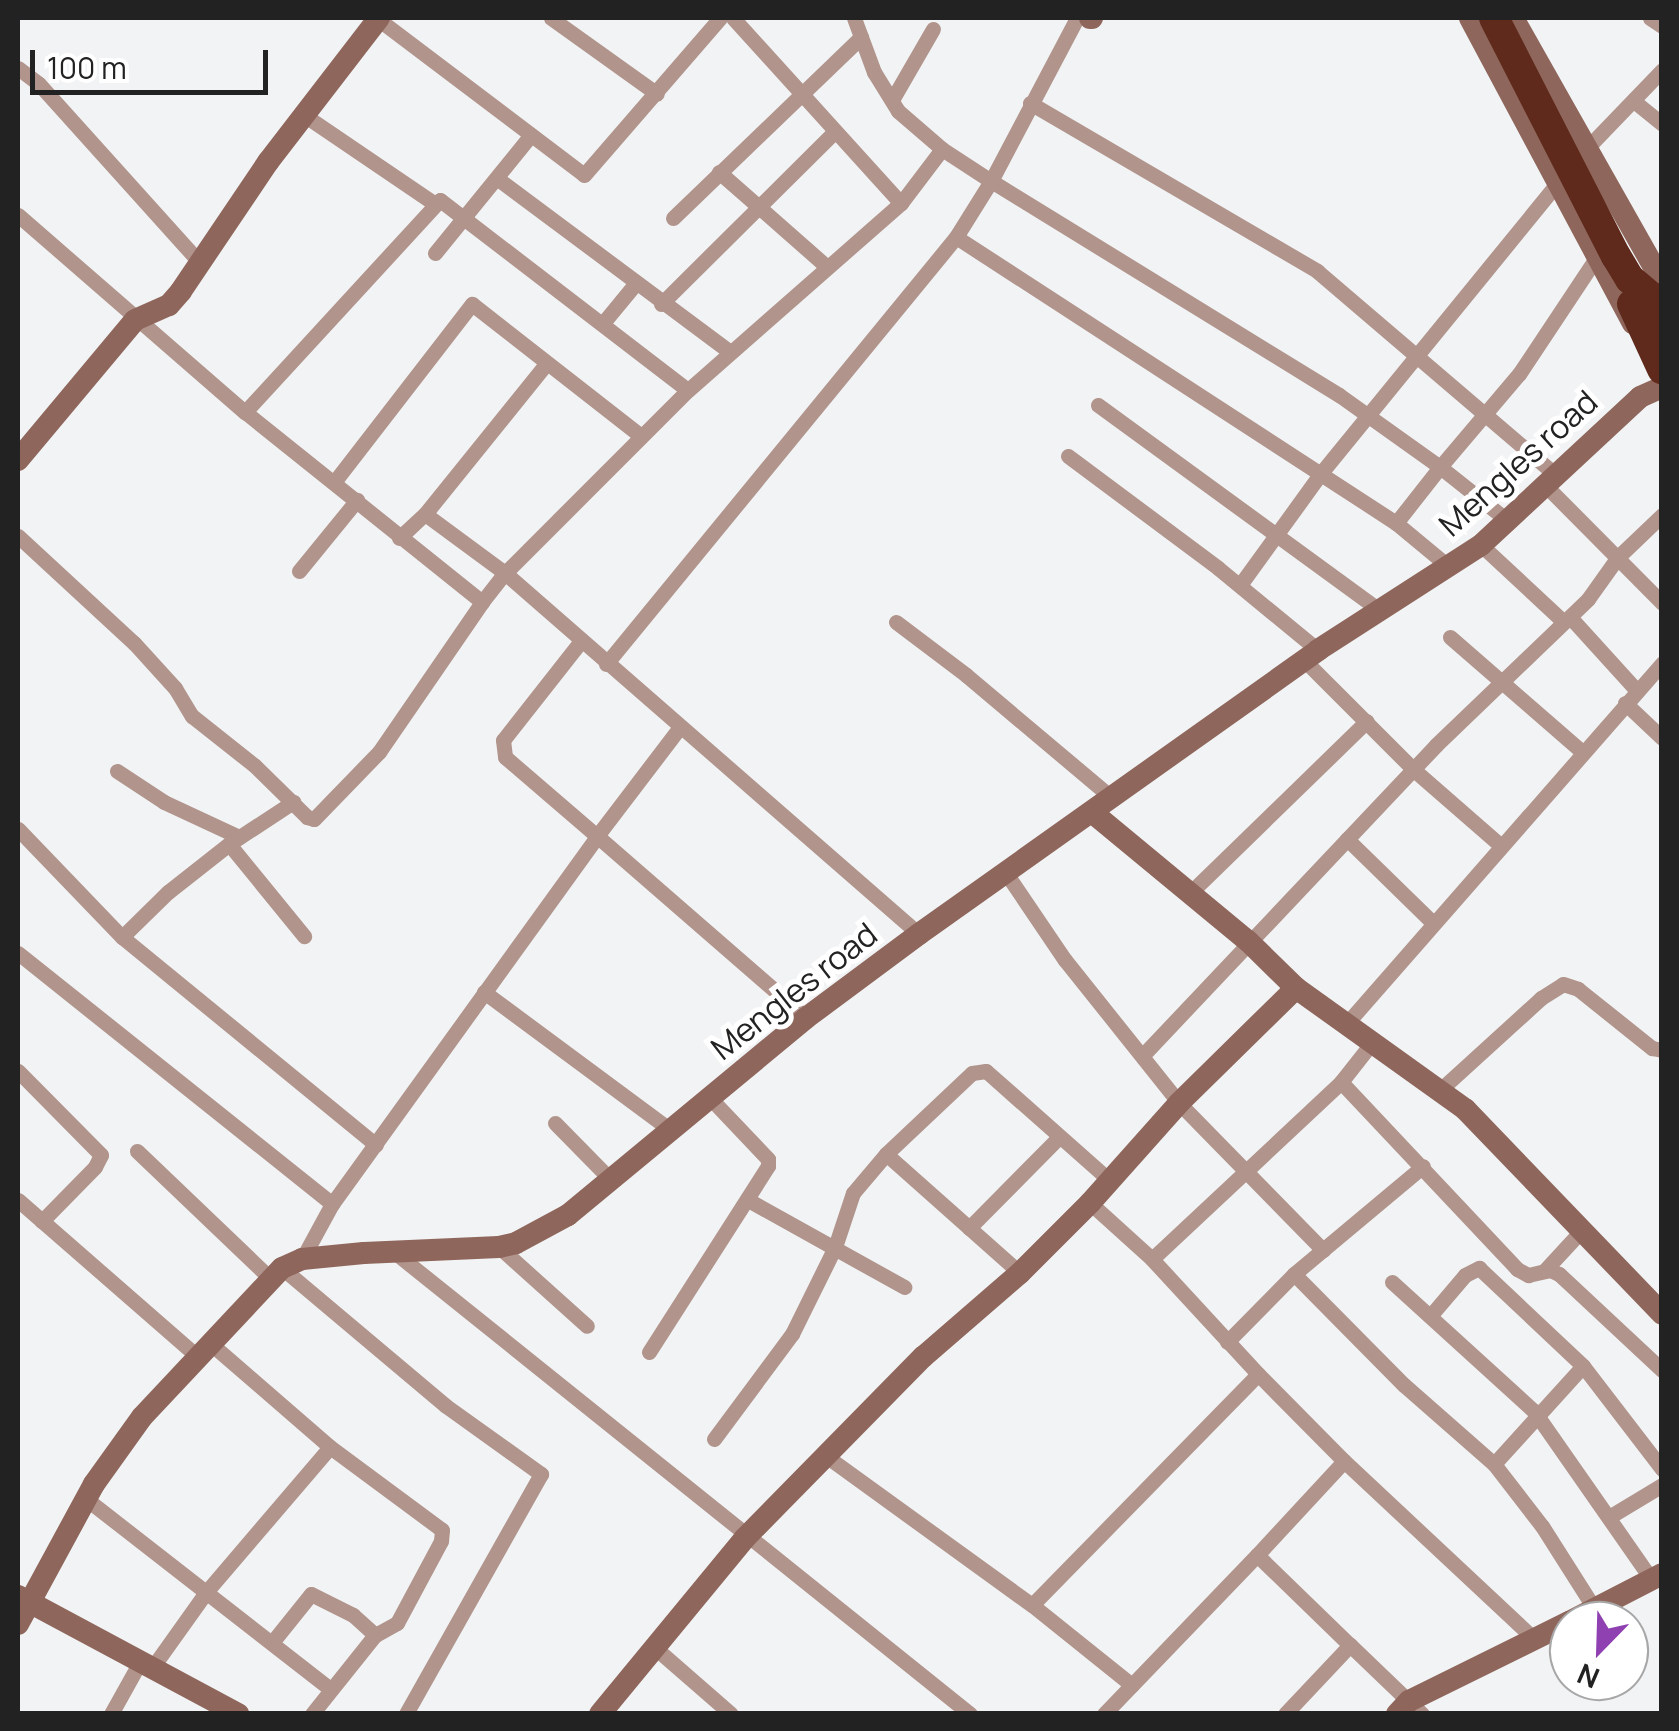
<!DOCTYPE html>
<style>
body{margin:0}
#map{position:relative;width:1679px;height:1731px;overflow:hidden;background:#f1f3f5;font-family:Manrope,sans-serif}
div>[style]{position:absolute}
.street>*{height:15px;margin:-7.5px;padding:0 7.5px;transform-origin:7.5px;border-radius:7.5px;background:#b1948c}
.secondary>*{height:22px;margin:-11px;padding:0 11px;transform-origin:11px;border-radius:11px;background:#8f665b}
.highway>*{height:30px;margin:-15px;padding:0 15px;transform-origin:15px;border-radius:15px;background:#5f2a1c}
span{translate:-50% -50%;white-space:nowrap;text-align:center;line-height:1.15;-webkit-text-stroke:10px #fff;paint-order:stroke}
.street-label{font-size:32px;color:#222223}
.frame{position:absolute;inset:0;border:20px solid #222223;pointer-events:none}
.north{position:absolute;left:1549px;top:1601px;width:100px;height:100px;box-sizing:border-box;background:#fff;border:2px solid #a7a7a7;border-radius:50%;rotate:203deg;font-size:28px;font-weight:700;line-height:40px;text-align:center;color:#222223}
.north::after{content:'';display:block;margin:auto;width:35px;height:45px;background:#8f41b1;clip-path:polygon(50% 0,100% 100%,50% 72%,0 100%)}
.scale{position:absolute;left:30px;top:50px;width:238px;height:45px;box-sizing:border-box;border:5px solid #222223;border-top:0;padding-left:12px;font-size:30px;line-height:35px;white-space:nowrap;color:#222223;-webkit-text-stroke:8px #fff;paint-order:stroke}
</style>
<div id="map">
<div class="street">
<i style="left:551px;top:18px;width:130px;rotate:35.6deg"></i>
<i style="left:733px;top:18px;width:250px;rotate:47.8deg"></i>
<i style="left:854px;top:18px;width:58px;rotate:69.7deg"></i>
<i style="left:874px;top:72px;width:46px;rotate:58.4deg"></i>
<i style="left:898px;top:111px;width:58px;rotate:40.8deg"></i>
<i style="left:1650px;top:18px;width:14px;rotate:34deg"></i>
<i style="left:378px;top:19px;width:258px;rotate:37.1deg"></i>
<i style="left:584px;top:175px;width:208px;rotate:-49.1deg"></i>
<i style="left:18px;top:68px;width:26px;rotate:37deg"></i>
<i style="left:39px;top:84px;width:241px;rotate:48deg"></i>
<i style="left:892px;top:100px;width:82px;rotate:-60deg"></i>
<i style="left:1635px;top:102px;width:35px;rotate:39deg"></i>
<i style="left:1030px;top:103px;width:333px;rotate:30.3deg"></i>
<i style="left:1317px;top:271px;width:314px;rotate:40.5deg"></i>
<i style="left:304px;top:115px;width:158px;rotate:34.2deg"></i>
<i style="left:1588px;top:147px;width:107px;rotate:-46.1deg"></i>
<i style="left:719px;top:172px;width:144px;rotate:41.3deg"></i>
<i style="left:498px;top:179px;width:288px;rotate:36.7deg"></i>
<i style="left:18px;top:215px;width:301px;rotate:41deg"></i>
<i style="left:245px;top:412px;width:304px;rotate:38.7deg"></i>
<i style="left:482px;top:602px;width:37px;rotate:-52deg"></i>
<i style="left:505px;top:573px;width:549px;rotate:41.09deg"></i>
<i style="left:673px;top:218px;width:261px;rotate:-43.9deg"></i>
<i style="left:956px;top:237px;width:525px;rotate:33.02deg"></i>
<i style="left:1396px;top:523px;width:71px;rotate:-51.8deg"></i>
<i style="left:1440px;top:467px;width:124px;rotate:-144.5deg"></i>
<i style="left:1339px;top:395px;width:409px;rotate:-148.4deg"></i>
<i style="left:991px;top:181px;width:184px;rotate:-62.2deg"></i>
<i style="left:435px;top:253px;width:152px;rotate:-50.9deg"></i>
<i style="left:661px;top:304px;width:244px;rotate:-44.8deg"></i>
<i style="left:603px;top:323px;width:52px;rotate:-50.5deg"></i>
<i style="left:1098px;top:405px;width:348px;rotate:36.1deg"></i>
<i style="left:245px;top:412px;width:288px;rotate:-47.4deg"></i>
<i style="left:440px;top:200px;width:312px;rotate:37.5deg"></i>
<i style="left:688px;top:390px;width:259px;rotate:135deg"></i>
<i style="left:505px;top:573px;width:99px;rotate:-143.6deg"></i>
<i style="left:1068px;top:456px;width:187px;rotate:36.7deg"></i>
<i style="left:1218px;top:568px;width:129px;rotate:39.4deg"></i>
<i style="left:335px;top:481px;width:224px;rotate:-52.3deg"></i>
<i style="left:472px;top:304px;width:214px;rotate:38deg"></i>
<i style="left:1544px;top:484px;width:168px;rotate:45.2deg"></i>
<i style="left:1508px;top:521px;width:87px;rotate:-141.5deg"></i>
<i style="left:1440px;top:467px;width:122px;rotate:-49.7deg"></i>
<i style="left:1519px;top:374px;width:143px;rotate:-56.4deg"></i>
<i style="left:1396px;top:523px;width:69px;rotate:39.7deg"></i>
<i style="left:18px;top:536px;width:158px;rotate:42.7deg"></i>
<i style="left:134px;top:643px;width:61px;rotate:47.7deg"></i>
<i style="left:175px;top:688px;width:33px;rotate:59deg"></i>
<i style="left:192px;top:716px;width:80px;rotate:38.4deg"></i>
<i style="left:255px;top:766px;width:73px;rotate:44.4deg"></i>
<i style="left:307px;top:817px;width:7px;rotate:16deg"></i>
<i style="left:314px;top:819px;width:93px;rotate:-45.9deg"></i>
<i style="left:379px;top:752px;width:182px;rotate:-55.5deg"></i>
<i style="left:399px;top:538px;width:35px;rotate:-43deg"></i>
<i style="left:425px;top:514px;width:193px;rotate:-51.1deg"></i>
<i style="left:1481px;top:545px;width:113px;rotate:42.9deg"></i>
<i style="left:299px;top:571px;width:92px;rotate:-50.8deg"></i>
<i style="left:1240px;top:585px;width:138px;rotate:-54.1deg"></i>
<i style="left:1321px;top:473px;width:377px;rotate:-50.8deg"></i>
<i style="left:1570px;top:617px;width:100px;rotate:47.8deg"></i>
<i style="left:896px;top:622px;width:88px;rotate:37.1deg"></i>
<i style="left:966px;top:675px;width:191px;rotate:40.1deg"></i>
<i style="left:1450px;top:637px;width:174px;rotate:41deg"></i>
<i style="left:581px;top:641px;width:126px;rotate:128.2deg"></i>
<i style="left:503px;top:740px;width:17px;rotate:83deg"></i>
<i style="left:505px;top:757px;width:121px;rotate:40.7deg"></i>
<i style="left:597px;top:836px;width:137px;rotate:-52.7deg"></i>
<i style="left:1304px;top:660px;width:156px;rotate:45deg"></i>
<i style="left:1414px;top:770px;width:114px;rotate:41.1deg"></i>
<i style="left:606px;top:664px;width:552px;rotate:-50.66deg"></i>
<i style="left:956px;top:237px;width:66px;rotate:-58deg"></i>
<i style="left:991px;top:181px;width:59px;rotate:-146.9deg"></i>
<i style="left:942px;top:149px;width:68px;rotate:127.2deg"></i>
<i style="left:901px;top:203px;width:283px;rotate:138.7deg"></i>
<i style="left:1625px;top:703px;width:51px;rotate:43.4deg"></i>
<i style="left:117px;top:771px;width:56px;rotate:33.4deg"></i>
<i style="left:164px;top:802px;width:83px;rotate:25deg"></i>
<i style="left:18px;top:829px;width:150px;rotate:46.1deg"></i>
<i style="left:122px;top:937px;width:328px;rotate:39.3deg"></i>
<i style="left:1347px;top:839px;width:120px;rotate:44.3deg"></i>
<i style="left:229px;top:844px;width:119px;rotate:50.8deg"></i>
<i style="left:1006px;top:873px;width:105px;rotate:55.9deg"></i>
<i style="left:1065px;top:960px;width:183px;rotate:51.4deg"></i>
<i style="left:1179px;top:1103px;width:206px;rotate:45.6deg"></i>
<i style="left:1191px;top:892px;width:245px;rotate:-44.2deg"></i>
<i style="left:122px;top:937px;width:64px;rotate:-44.4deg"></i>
<i style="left:168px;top:892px;width:78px;rotate:-38.2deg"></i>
<i style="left:229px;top:844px;width:77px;rotate:-33.3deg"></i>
<i style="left:18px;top:953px;width:402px;rotate:38.6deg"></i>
<i style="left:484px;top:992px;width:234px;rotate:36.5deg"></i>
<i style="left:1348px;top:1022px;width:477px;rotate:-48.8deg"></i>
<i style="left:1143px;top:1055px;width:427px;rotate:-46.6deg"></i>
<i style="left:1436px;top:745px;width:211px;rotate:-43.8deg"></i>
<i style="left:1588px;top:599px;width:52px;rotate:-54.5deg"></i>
<i style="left:1618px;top:557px;width:61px;rotate:-43.7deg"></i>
<i style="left:18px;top:1071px;width:118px;rotate:45.3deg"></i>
<i style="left:101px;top:1155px;width:13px;rotate:117deg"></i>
<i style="left:95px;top:1167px;width:76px;rotate:134.5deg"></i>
<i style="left:1341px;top:1082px;width:257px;rotate:46.7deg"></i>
<i style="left:1517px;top:1269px;width:13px;rotate:29deg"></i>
<i style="left:1528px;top:1275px;width:23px;rotate:-13deg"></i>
<i style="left:1550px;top:1270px;width:10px;rotate:24deg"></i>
<i style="left:1559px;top:1274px;width:141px;rotate:43deg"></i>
<i style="left:1440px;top:1090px;width:137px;rotate:-42.3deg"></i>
<i style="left:1541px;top:998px;width:26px;rotate:-32deg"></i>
<i style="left:1563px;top:984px;width:16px;rotate:18deg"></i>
<i style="left:1578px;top:989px;width:95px;rotate:38.6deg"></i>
<i style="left:1652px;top:1048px;width:10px;rotate:11deg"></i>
<i style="left:555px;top:1123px;width:80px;rotate:45.5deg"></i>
<i style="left:137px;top:1151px;width:184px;rotate:43.7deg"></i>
<i style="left:886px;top:1154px;width:179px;rotate:41.6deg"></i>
<i style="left:18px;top:1200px;width:239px;rotate:41.1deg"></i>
<i style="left:748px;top:1200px;width:179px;rotate:29.1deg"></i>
<i style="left:969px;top:1228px;width:127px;rotate:-45.3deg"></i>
<i style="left:499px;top:1247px;width:118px;rotate:41.9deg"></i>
<i style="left:393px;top:1251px;width:740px;rotate:38.74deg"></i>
<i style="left:302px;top:1259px;width:63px;rotate:-61.4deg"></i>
<i style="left:332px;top:1204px;width:453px;rotate:-54.2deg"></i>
<i style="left:597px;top:836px;width:277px;rotate:41deg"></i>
<i style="left:1152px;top:1259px;width:259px;rotate:-43.1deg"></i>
<i style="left:1341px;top:1082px;width:53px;rotate:-51.8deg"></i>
<i style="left:282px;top:1268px;width:214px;rotate:40.1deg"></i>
<i style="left:446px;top:1406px;width:117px;rotate:35.6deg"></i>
<i style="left:541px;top:1474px;width:275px;rotate:119.4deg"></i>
<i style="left:1545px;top:1270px;width:53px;rotate:-47.3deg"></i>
<i style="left:1294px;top:1274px;width:156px;rotate:45.3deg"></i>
<i style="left:1404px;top:1385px;width:120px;rotate:41.3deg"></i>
<i style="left:1494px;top:1464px;width:78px;rotate:52.3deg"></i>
<i style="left:1542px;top:1526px;width:101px;rotate:57.6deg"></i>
<i style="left:1392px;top:1282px;width:192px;rotate:42.3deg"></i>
<i style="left:1534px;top:1411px;width:206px;rotate:55.1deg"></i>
<i style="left:1431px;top:1315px;width:52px;rotate:-49.6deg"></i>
<i style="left:1465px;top:1275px;width:16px;rotate:-27deg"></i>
<i style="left:1479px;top:1268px;width:143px;rotate:43.3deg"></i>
<i style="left:1583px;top:1366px;width:130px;rotate:52.5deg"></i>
<i style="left:1227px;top:1342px;width:95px;rotate:-45.4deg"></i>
<i style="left:1294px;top:1274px;width:168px;rotate:-39.9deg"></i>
<i style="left:210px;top:1343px;width:159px;rotate:40.9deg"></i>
<i style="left:330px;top:1447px;width:139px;rotate:36.5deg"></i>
<i style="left:442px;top:1530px;width:11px;rotate:95deg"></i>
<i style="left:441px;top:1541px;width:93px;rotate:118.2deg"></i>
<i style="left:397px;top:1623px;width:25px;rotate:151deg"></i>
<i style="left:375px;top:1635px;width:101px;rotate:128.6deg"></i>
<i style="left:649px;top:1352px;width:221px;rotate:-57.4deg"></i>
<i style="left:768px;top:1166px;width:7px;rotate:-90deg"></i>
<i style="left:768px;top:1159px;width:83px;rotate:-133.5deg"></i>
<i style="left:714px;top:1439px;width:131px;rotate:-53.4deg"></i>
<i style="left:792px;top:1334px;width:97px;rotate:-63.7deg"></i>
<i style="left:835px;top:1247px;width:57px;rotate:-71.6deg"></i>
<i style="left:853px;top:1193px;width:51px;rotate:-49.8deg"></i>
<i style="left:886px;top:1154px;width:118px;rotate:-43.3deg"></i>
<i style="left:972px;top:1073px;width:14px;rotate:-8deg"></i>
<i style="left:986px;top:1071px;width:163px;rotate:41.5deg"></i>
<i style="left:826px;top:1456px;width:254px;rotate:35.9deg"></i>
<i style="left:1032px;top:1605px;width:128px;rotate:38.7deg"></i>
<i style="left:1344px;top:1461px;width:259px;rotate:43.1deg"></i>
<i style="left:1494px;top:1464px;width:132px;rotate:-47.8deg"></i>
<i style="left:85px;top:1498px;width:309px;rotate:37.9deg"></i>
<i style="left:1609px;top:1517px;width:62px;rotate:-31.1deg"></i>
<i style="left:1257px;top:1555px;width:128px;rotate:-47.2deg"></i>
<i style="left:1344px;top:1461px;width:122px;rotate:-134.7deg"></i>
<i style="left:1032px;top:1605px;width:323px;rotate:-45.6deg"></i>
<i style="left:1258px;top:1374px;width:156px;rotate:-132.7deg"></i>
<i style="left:1152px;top:1259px;width:84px;rotate:-137.9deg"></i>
<i style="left:274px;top:1640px;width:59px;rotate:-51.2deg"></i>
<i style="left:311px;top:1594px;width:47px;rotate:26.6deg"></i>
<i style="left:353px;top:1615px;width:30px;rotate:42deg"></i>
<i style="left:653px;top:1646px;width:103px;rotate:41.1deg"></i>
<i style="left:152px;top:1668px;width:95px;rotate:-54.5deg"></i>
<i style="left:207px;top:1591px;width:189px;rotate:-49.5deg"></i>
<i style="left:111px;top:1714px;width:60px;rotate:-60.9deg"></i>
<i style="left:1104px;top:1714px;width:221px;rotate:-46.1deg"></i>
<i style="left:1257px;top:1555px;width:129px;rotate:44.1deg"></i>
<i style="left:1285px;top:1714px;width:95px;rotate:-46.7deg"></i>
<i style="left:1350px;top:1645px;width:100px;rotate:43.8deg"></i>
</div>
<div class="secondary">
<i style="left:1090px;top:18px;width:2px"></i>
<i style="left:1470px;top:18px;width:346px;rotate:61.9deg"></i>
<i style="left:1513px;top:18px;width:302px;rotate:60.5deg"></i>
<i style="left:18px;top:460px;width:182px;rotate:-50.1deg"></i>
<i style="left:135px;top:320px;width:37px;rotate:-24deg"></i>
<i style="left:169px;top:305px;width:18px;rotate:-49deg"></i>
<i style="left:181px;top:291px;width:156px;rotate:-56deg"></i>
<i style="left:268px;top:162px;width:182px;rotate:-52.4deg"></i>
<i style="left:1093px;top:813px;width:201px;rotate:39.6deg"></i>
<i style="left:1248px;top:941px;width:67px;rotate:44.4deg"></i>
<i style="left:1296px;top:988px;width:208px;rotate:35.6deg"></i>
<i style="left:1465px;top:1109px;width:284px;rotate:46.1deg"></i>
<i style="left:18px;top:1596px;width:250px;rotate:28.2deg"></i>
<i style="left:1571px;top:1621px;width:102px;rotate:-27.3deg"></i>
<i style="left:18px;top:1624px;width:159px;rotate:-61.5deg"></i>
<i style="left:94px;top:1484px;width:82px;rotate:-54.4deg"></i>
<i style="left:142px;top:1417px;width:204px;rotate:-46.8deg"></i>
<i style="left:282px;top:1268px;width:22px;rotate:-24deg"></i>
<i style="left:302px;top:1259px;width:62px;rotate:-5.5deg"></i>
<i style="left:364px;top:1253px;width:135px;rotate:-2.5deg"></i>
<i style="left:499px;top:1247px;width:17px;rotate:-13deg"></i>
<i style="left:516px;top:1243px;width:59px;rotate:-28.3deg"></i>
<i style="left:568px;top:1215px;width:309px;rotate:-39.6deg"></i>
<i style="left:806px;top:1018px;width:141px;rotate:-36.6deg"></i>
<i style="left:919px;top:934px;width:490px;rotate:-35.4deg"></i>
<i style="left:1318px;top:650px;width:194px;rotate:-32.8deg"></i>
<i style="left:1481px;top:545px;width:217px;rotate:-42.9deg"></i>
<i style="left:1640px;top:397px;width:24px;rotate:-24deg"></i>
<i style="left:600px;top:1714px;width:228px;rotate:-50.5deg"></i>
<i style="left:745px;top:1538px;width:254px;rotate:-45.5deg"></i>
<i style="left:923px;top:1357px;width:128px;rotate:-40.9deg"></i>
<i style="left:1020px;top:1273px;width:99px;rotate:-45deg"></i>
<i style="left:1090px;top:1203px;width:134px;rotate:-48.3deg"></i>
<i style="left:1179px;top:1103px;width:164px;rotate:-44.5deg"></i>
<i style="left:1397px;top:1714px;width:18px;rotate:-47deg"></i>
<i style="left:1409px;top:1701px;width:178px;rotate:-26.3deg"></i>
</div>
<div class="highway">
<i style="left:1494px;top:18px;width:267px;rotate:62.9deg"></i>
<i style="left:1616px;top:256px;width:27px;rotate:59deg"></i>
<i style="left:1630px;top:279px;width:26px;rotate:40deg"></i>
<i style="left:1650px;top:296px;width:30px;rotate:66deg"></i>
<i style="left:1632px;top:304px;width:72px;rotate:65.2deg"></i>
</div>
<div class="street-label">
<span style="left:1518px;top:463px;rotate:-42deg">Mengles road</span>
<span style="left:794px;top:991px;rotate:-38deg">Mengles road</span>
</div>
<div class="frame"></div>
<div class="north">N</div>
<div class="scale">100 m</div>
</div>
